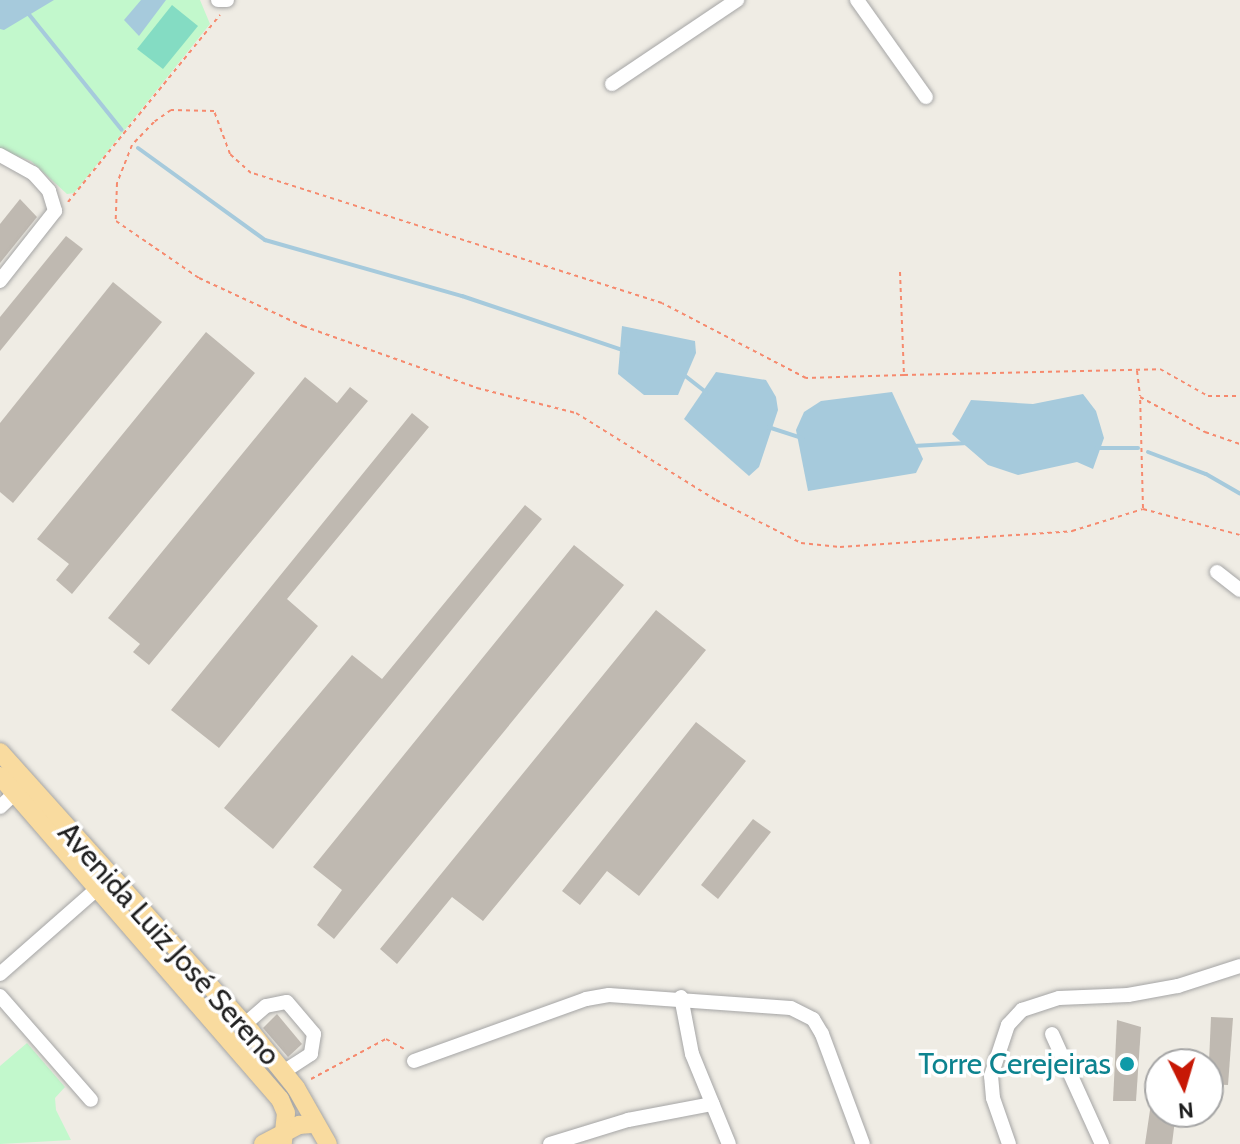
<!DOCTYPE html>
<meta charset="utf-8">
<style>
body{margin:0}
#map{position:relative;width:1240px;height:1144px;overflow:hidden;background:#efece4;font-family:Cabin,sans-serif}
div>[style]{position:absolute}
.park>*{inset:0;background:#c2f8cc}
.pitch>*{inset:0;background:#84dcc3}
.water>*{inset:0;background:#a6cadc}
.stream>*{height:4px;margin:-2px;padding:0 2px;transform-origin:2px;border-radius:2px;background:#a6cadc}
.building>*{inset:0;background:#bfb9b1}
.path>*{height:2px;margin-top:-1px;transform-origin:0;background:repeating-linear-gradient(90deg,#f68a6e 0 4px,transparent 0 8px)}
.roads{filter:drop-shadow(0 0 2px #a5a5a5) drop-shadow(0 0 2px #a5a5a5)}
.minor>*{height:14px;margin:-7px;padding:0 7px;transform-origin:7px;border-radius:7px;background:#fff}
.major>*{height:18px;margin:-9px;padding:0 9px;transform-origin:9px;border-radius:9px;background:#f9db9f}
.dots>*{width:22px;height:22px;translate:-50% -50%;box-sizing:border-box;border:4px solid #fff;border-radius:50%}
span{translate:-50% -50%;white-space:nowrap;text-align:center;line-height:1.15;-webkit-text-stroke:7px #fff;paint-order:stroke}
.street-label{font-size:30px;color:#1e1e1e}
.culture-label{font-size:30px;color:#0d838f}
.right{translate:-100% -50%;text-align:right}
.north{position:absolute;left:1144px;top:1048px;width:80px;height:80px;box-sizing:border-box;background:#fff;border:2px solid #a5a5a5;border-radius:50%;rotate:175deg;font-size:22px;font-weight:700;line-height:32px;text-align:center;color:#1e1e1e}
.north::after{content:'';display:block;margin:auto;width:28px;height:36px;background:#c71805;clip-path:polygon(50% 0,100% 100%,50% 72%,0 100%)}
</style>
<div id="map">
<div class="park">
<i style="clip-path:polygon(0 0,200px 0,210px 24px,74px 193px,67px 194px,31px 161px,0 150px)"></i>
<i style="clip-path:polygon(27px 1043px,65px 1087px,55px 1098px,56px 1110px,71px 1140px,0 1144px,0 1066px)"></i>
</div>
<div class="pitch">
<i style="clip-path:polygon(172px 5px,198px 26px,163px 69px,137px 49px)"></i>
</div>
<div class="water">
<i style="clip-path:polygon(0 0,54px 0,4px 30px,0 29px)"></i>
<i style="clip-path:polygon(141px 0,166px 0,139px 36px,124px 20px)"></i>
<i style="clip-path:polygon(622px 326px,695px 341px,696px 353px,678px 395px,644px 395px,618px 374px)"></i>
<i style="clip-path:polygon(716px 372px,766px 380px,776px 397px,778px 410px,759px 467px,749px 476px,684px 419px)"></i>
<i style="clip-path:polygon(892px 392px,923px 459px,916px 473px,808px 491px,796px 430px,804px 412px,821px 401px)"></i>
<i style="clip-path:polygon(1083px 394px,1096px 411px,1104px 438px,1093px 469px,1077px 462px,1018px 475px,988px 465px,952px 434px,971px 400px,1033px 404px)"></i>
</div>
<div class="stream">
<i style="left:27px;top:12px;width:151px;rotate:51.2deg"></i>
<i style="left:138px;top:148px;width:157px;rotate:35.9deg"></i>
<i style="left:265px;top:240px;width:205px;rotate:15.9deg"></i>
<i style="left:462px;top:296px;width:172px;rotate:18.6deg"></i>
<i style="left:684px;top:375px;width:28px;rotate:38deg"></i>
<i style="left:768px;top:427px;width:36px;rotate:18deg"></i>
<i style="left:913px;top:446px;width:55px;rotate:-3.1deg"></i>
<i style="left:1096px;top:448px;width:42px"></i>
<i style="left:1148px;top:452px;width:62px;rotate:20.8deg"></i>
<i style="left:1206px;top:474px;width:39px;rotate:30deg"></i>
</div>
<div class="building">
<i style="clip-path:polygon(20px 199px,37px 217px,0 263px,0 224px)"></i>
<i style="clip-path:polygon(66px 236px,83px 249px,0 351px,0 317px)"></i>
<i style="clip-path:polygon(113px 282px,162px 322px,13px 503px,0 492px,0 423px)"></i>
<i style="clip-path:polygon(206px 332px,255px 373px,72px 594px,56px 580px,69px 564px,37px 539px)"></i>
<i style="clip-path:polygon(305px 377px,337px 403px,350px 387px,368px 401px,149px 665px,133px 652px,140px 644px,108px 618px)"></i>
<i style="clip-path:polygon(412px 413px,429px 427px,287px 599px,318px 626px,219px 748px,171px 710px)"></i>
<i style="clip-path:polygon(525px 505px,542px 519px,273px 849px,224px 808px,352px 655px,382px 679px)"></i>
<i style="clip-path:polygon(574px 545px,624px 585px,334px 939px,317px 925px,342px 890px,313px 867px)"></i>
<i style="clip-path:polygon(656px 610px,706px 650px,483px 921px,452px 897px,397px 964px,380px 949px)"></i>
<i style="clip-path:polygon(696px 722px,746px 761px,639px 896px,607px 871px,580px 905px,562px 891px)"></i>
<i style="clip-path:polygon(753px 819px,771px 832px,718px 899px,701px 885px)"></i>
<i style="clip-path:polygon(277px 1014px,302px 1044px,288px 1057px,263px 1028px)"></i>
<i style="clip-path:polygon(1211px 1017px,1233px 1018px,1228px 1085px,1208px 1084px)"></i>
<i style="clip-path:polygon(1117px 1020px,1141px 1027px,1136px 1101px,1113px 1101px)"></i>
<i style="clip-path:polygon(1154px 1083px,1160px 1083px,1160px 1112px,1176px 1112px,1172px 1144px,1145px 1144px)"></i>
</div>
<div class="path">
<i style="left:68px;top:202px;width:241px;rotate:-50.9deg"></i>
<i style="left:900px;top:272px;width:103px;rotate:87.8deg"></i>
<i style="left:904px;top:375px;width:256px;rotate:-1.3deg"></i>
<i style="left:1160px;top:369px;width:55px;rotate:29.4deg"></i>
<i style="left:1208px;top:396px;width:32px"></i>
<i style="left:1137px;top:371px;width:25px;rotate:83deg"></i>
<i style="left:904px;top:375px;width:98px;rotate:178.2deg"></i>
<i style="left:806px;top:378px;width:162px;rotate:-152.5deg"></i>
<i style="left:662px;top:303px;width:431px;rotate:-162.4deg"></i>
<i style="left:251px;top:173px;width:28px;rotate:-138deg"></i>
<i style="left:230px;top:154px;width:46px;rotate:-110.4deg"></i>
<i style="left:214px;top:111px;width:43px;rotate:-178.7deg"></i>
<i style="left:171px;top:110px;width:21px;rotate:145deg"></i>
<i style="left:154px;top:122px;width:32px;rotate:134deg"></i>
<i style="left:132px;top:145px;width:41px;rotate:111.5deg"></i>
<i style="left:117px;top:183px;width:38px;rotate:92deg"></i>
<i style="left:116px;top:221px;width:101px;rotate:34.5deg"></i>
<i style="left:199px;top:278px;width:115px;rotate:24.8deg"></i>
<i style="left:303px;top:326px;width:185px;rotate:19.6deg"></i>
<i style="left:477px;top:388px;width:102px;rotate:14.2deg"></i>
<i style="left:576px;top:413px;width:165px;rotate:31.9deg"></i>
<i style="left:716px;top:500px;width:95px;rotate:26.8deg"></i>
<i style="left:801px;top:543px;width:39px;rotate:6deg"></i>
<i style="left:840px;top:547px;width:233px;rotate:-3.9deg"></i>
<i style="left:1072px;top:531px;width:74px;rotate:-17.2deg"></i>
<i style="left:1143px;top:509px;width:100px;rotate:15deg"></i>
<i style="left:1143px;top:508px;width:111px;rotate:-91.5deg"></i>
<i style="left:1140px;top:397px;width:74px;rotate:28.3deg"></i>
<i style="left:1205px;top:432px;width:37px;rotate:19deg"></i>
<i style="left:311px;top:1079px;width:85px;rotate:-28.1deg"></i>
<i style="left:386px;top:1039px;width:23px;rotate:29deg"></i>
</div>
<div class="roads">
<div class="minor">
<i style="left:218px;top:0;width:9px"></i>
<i style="left:857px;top:0;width:119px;rotate:54.6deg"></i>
<i style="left:612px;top:84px;width:151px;rotate:-33.9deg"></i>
<i style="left:0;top:155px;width:38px;rotate:29deg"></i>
<i style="left:33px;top:173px;width:24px;rotate:48deg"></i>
<i style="left:49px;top:191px;width:21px;rotate:73deg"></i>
<i style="left:55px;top:211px;width:89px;rotate:128.2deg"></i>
<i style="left:1217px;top:572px;width:29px;rotate:38deg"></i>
<i style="left:0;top:807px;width:21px;rotate:-43deg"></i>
<i style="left:0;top:974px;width:130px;rotate:-41.3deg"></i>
<i style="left:0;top:996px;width:138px;rotate:48.8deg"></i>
<i style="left:681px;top:997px;width:58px;rotate:79.1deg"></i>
<i style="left:692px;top:1054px;width:97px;rotate:67.7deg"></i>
<i style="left:244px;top:1025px;width:29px;rotate:-41deg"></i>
<i style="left:266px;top:1006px;width:21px;rotate:-11deg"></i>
<i style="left:287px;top:1002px;width:42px;rotate:49.8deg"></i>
<i style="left:314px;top:1034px;width:20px;rotate:99deg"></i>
<i style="left:311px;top:1054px;width:33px;rotate:147deg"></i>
<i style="left:1052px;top:1034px;width:121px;rotate:65.6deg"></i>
<i style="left:414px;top:1061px;width:183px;rotate:-19.8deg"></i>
<i style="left:586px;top:999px;width:23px;rotate:-10deg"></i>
<i style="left:609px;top:995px;width:182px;rotate:4.1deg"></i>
<i style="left:791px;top:1008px;width:25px;rotate:27deg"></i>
<i style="left:813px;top:1019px;width:17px;rotate:59deg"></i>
<i style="left:822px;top:1034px;width:117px;rotate:69.6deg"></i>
<i style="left:550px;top:1144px;width:82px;rotate:-17.1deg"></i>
<i style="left:628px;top:1120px;width:86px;rotate:-10.8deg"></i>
<i style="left:1009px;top:1144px;width:49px;rotate:-109.2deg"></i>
<i style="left:993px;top:1098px;width:22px;rotate:-95deg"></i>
<i style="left:991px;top:1076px;width:54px;rotate:-71.6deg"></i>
<i style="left:1008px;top:1025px;width:21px;rotate:-47deg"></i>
<i style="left:1022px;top:1010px;width:39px;rotate:-18deg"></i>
<i style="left:1059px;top:998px;width:69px;rotate:-2.5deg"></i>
<i style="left:1128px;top:995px;width:51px;rotate:-10.2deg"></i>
<i style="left:1178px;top:986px;width:65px;rotate:-17.9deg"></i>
</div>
<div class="major">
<i style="left:0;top:752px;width:376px;rotate:48.1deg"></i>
<i style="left:251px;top:1032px;width:72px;rotate:51.2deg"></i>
<i style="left:296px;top:1088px;width:64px;rotate:60.3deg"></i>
<i style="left:0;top:776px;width:427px;rotate:49.1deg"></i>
<i style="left:280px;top:1099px;width:15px;rotate:67deg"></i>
<i style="left:286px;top:1113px;width:31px;rotate:96deg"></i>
<i style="left:263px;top:1144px;width:41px;rotate:-27.8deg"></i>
<i style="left:299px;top:1125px;width:16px;rotate:-4deg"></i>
</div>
</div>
<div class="dots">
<i style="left:1127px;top:1064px;background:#0f9aa8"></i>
</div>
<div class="street-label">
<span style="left:169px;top:944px;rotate:48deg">Avenida Luiz José Sereno</span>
</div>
<div class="culture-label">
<span class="right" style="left:1111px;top:1064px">Torre Cerejeiras</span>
</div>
<div class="north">N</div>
</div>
